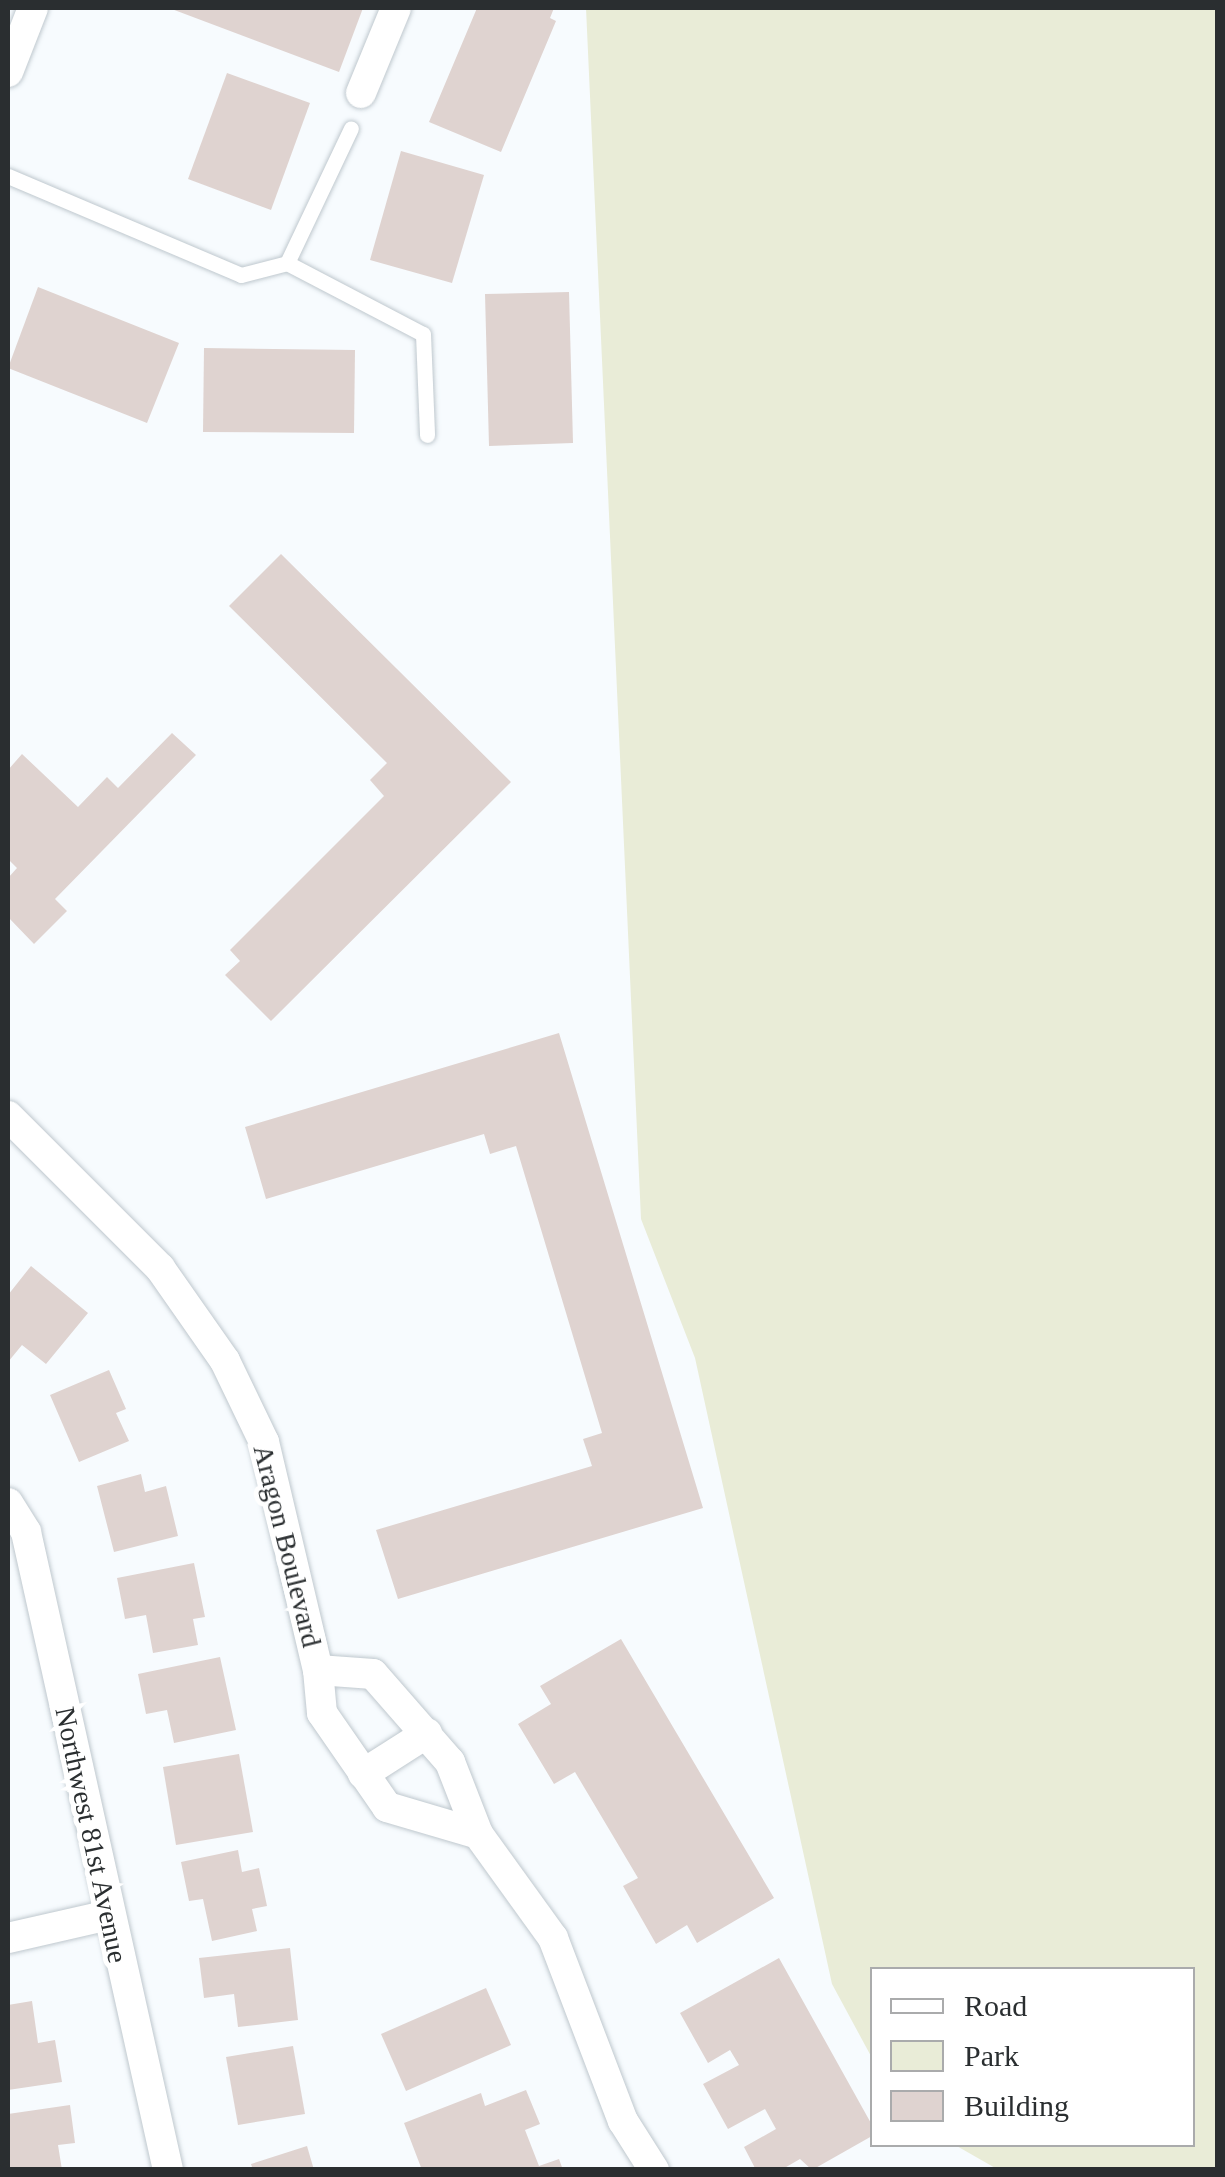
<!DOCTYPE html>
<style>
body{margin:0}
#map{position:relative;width:1225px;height:2177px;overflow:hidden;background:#f7fbfe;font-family:"Times New Roman",serif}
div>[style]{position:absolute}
.green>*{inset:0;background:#e9ecd7}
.building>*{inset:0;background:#dfd3d0}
.roads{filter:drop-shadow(0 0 2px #bfc8ce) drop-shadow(0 0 2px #bfc8ce)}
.lane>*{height:15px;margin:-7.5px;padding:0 7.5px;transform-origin:7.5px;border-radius:7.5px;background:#fff}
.street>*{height:30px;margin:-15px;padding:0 15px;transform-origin:15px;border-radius:15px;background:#fff}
span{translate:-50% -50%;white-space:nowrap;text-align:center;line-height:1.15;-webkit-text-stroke:10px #fff;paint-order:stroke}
.street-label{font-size:28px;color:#2a2e30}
.frame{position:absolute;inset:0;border:10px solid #2a2e30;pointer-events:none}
.legend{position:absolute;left:870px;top:1967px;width:325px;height:180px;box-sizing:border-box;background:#fff;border:2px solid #aaabac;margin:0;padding:12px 18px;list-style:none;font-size:30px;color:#2a2e30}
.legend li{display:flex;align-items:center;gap:20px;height:50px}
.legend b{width:50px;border:2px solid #aaabac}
</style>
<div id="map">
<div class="green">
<i style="clip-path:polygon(586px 8px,1217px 8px,1217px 2169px,997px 2169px,955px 2145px,1192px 2144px,1192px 1970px,872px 1970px,872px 2058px,832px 1984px,695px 1358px,641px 1219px)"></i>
</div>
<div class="building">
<i style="clip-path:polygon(169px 8px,363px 8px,339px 72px)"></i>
<i style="clip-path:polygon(477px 8px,554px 8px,550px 18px,556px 21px,501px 152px,429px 122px)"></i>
<i style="clip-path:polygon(227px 73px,310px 103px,271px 210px,188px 179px)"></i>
<i style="clip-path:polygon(401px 151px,484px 175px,452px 283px,370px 260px)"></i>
<i style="clip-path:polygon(38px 287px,179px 343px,147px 423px,8px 368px)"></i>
<i style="clip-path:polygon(569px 292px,573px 443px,489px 446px,485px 294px)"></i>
<i style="clip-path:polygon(204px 348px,355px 350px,354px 433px,203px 432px)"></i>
<i style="clip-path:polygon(281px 554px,511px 782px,271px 1021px,225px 975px,240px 961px,230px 950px,384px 796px,370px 780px,387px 763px,229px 606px)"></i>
<i style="clip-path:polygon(172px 733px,196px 755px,55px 899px,67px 911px,34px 944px,8px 917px,8px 878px,17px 868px,8px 859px,8px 770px,22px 754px,78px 807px,107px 777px,118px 788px)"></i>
<i style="clip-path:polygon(559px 1033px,703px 1508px,398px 1599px,376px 1530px,592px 1466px,583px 1439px,602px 1433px,516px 1146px,490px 1154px,484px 1134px,266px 1199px,245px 1127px)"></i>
<i style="clip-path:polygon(31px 1266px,88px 1313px,46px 1364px,22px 1345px,8px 1362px,8px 1295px)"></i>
<i style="clip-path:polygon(109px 1370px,126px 1409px,116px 1413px,129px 1441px,79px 1462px,50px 1395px)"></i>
<i style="clip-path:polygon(141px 1474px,145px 1492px,166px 1486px,178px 1536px,114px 1552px,97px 1486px)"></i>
<i style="clip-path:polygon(194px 1563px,205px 1617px,193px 1619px,198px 1645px,153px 1653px,146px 1615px,125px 1619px,117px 1578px)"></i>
<i style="clip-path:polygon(621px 1639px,774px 1898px,697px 1943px,687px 1925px,656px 1944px,623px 1886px,638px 1878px,575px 1772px,554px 1784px,518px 1724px,551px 1704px,540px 1686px)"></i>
<i style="clip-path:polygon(220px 1657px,236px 1730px,174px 1743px,167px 1710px,146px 1714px,138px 1674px)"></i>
<i style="clip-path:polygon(239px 1754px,253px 1832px,176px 1845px,163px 1767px)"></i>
<i style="clip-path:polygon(238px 1850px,242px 1872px,259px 1868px,267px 1906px,252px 1909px,257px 1931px,212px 1941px,203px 1899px,189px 1901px,181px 1862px)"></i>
<i style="clip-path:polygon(290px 1948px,298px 2020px,238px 2027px,234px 1994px,204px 1998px,199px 1958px)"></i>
<i style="clip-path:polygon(779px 1958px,872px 2125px,872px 2136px,812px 2170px,800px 2159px,781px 2170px,756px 2170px,744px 2147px,776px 2129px,765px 2109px,728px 2129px,703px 2084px,739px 2065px,730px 2050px,708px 2063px,680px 2013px)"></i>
<i style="clip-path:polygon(486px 1988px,511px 2045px,406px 2091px,381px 2034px)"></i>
<i style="clip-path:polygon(32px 2001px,38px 2043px,55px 2040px,62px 2082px,8px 2090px,8px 2005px)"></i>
<i style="clip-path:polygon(293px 2046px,305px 2114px,238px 2125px,226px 2057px)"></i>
<i style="clip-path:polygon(526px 2090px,540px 2124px,525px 2130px,539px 2166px,559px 2159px,563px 2170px,422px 2170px,404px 2123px,481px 2093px,485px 2106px)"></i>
<i style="clip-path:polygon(70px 2105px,75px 2143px,58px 2145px,62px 2170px,8px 2170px,8px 2114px)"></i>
<i style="clip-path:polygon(307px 2146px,314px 2170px,253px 2170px,251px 2164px)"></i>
</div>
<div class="roads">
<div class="lane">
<i style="left:8px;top:176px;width:253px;rotate:23deg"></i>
<i style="left:241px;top:275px;width:48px;rotate:-14.6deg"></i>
<i style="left:287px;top:263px;width:153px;rotate:27.6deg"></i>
<i style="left:423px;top:334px;width:101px;rotate:87.7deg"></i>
<i style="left:287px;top:263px;width:149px;rotate:-64.6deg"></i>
</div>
<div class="street">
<i style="left:8px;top:72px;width:69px;rotate:-68.7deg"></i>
<i style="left:361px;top:93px;width:92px;rotate:-67.6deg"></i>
<i style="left:8px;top:1116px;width:215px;rotate:45deg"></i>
<i style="left:160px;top:1268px;width:113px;rotate:55deg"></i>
<i style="left:225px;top:1361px;width:90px;rotate:64.3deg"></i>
<i style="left:264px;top:1442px;width:234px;rotate:76.7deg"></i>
<i style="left:318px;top:1670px;width:43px;rotate:84.7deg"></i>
<i style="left:322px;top:1713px;width:114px;rotate:55.3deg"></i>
<i style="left:387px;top:1807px;width:95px;rotate:16.5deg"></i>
<i style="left:8px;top:1503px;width:34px;rotate:58deg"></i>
<i style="left:26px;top:1532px;width:654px;rotate:77.45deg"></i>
<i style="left:318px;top:1670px;width:55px;rotate:4.2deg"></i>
<i style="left:373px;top:1674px;width:117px;rotate:48.8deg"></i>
<i style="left:450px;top:1762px;width:77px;rotate:68.7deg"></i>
<i style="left:478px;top:1834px;width:128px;rotate:54.2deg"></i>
<i style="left:553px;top:1938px;width:196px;rotate:69.1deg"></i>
<i style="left:623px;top:2121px;width:58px;rotate:57.7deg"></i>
<i style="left:363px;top:1774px;width:76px;rotate:-32.6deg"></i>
<i style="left:8px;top:1938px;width:104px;rotate:-12.8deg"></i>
</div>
</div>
<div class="street-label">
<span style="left:287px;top:1546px;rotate:76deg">Aragon Boulevard</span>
<span style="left:91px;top:1835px;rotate:78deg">Northwest 81st Avenue</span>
</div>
<div class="frame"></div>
<ul class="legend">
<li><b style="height:12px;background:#fff"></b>Road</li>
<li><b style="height:28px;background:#e9ecd7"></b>Park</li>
<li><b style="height:28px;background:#dfd3d0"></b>Building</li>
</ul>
</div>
